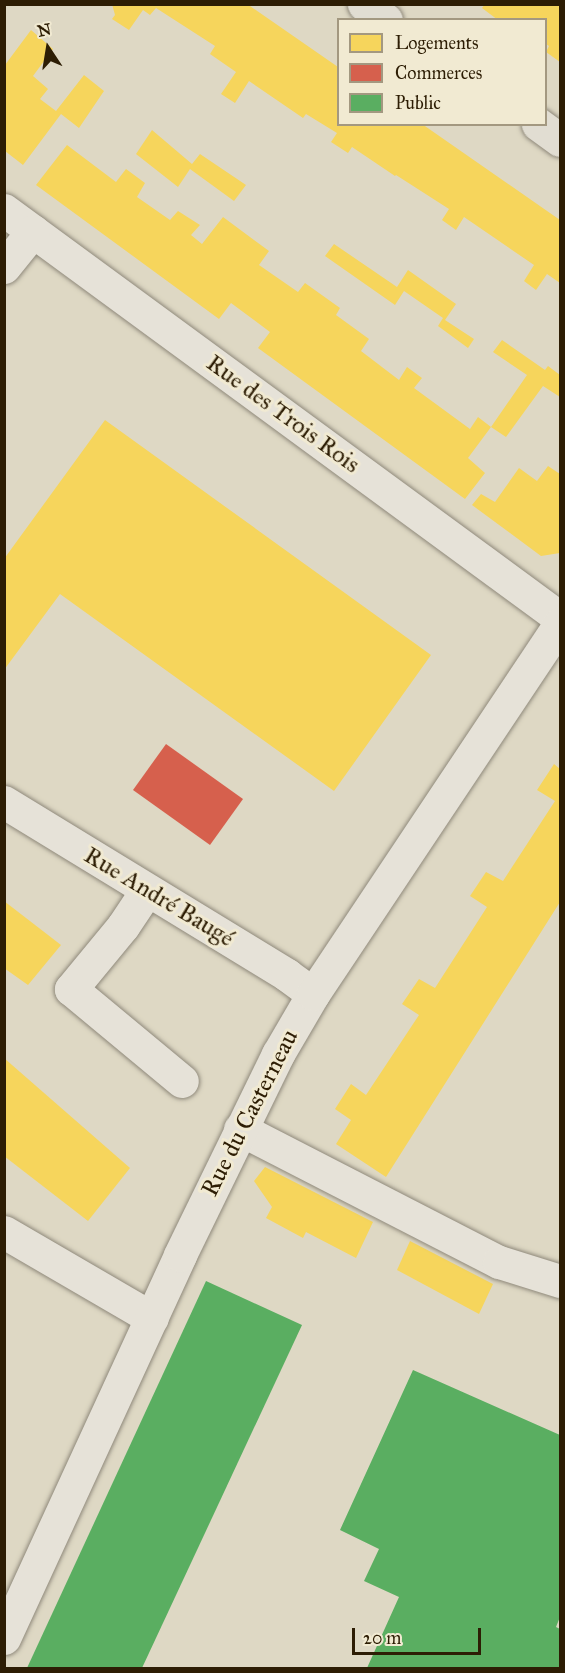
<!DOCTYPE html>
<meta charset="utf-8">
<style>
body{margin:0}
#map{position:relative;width:565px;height:1673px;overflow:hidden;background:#ded8c4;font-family:"IM FELL Great Primer",serif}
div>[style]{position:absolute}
.homes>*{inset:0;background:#f6d55c}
.shops>*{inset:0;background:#d6604d}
.public>*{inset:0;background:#5aae61}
.roads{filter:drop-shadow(0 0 2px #8f897b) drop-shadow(0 0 2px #8f897b)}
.minor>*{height:33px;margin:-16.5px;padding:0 16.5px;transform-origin:16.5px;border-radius:16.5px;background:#e6e2d8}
.major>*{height:33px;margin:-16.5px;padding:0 16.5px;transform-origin:16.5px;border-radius:16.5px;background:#e1ddd2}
span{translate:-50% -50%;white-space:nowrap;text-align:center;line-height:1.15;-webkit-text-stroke:6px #f1ead2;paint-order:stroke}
.street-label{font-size:24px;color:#2d1d04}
.frame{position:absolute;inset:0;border:6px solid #2d1d04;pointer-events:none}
.legend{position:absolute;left:337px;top:18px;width:210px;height:108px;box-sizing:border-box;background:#f1ead2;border:2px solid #a39880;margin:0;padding:8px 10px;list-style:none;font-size:18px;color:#2d1d04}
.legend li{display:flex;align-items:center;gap:12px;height:30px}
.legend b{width:30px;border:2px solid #a39880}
.north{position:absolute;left:18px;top:18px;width:60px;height:60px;-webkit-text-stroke:4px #f1ead2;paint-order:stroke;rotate:348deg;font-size:16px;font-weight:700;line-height:24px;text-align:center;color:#2d1d04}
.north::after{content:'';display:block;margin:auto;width:21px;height:27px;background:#2d1d04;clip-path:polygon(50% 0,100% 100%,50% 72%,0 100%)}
.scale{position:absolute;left:352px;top:1628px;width:129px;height:27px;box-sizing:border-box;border:3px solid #2d1d04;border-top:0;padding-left:8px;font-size:18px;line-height:21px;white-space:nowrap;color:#2d1d04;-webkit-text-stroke:4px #f1ead2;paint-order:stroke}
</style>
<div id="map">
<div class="homes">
<i style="clip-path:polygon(112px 4px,247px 4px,338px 67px,338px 124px,422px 124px,560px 220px,560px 283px,547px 274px,536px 290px,524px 281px,534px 265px,464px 217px,456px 230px,442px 220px,449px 209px,396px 175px,395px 176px,352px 147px,348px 153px,331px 142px,337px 133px,306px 114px,303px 118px,249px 81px,235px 103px,221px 94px,236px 72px,210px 54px,215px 46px,156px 8px,150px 15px,143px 10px,129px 30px,112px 19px,115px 15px)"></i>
<i style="clip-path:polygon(485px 4px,560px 4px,560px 62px,546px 52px,549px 46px,546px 44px,546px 20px,498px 20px,482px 8px)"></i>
<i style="clip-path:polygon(31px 30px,53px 49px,33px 76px,48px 89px,40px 99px,56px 111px,84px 75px,104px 91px,79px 128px,61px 114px,23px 165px,5px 151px,5px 65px)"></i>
<i style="clip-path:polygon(152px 130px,192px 164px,200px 154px,246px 185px,234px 201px,190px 169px,178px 187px,136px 154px)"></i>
<i style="clip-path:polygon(67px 145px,116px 182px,126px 169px,145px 183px,137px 197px,170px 220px,178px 211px,200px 225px,191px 235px,202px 244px,223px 217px,269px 251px,259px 265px,298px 292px,305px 283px,340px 308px,336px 315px,369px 339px,361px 351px,399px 380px,407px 367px,422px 378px,414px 388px,470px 429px,478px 417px,491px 427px,468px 458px,485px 473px,465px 499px,258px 348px,270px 332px,231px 303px,219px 319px,36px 185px)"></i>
<i style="clip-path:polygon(334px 244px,397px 287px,408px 270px,456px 304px,445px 320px,474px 339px,468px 348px,438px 326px,443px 318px,404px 291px,395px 305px,325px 256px)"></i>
<i style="clip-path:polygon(502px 340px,545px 370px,548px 366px,560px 375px,560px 397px,543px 386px,506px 437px,491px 427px,527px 375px,493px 352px)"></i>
<i style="clip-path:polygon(105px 420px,431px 655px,334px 791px,60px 594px,4px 670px,4px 559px)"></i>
<i style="clip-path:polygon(548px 466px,560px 474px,560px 553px,541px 556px,472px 505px,481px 494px,495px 502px,519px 468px,537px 481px)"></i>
<i style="clip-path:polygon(554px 764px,560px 769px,560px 902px,386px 1177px,336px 1144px,351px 1120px,335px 1109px,351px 1084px,366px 1095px,419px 1015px,402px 1004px,419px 979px,435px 988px,487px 907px,470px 896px,486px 872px,503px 881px,555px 801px,537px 790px)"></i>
<i style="clip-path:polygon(4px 901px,61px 945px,28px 985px,4px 968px)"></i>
<i style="clip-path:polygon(4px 1058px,130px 1168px,88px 1221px,4px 1156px)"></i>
<i style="clip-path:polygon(265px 1167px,373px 1222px,356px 1258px,306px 1232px,303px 1238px,266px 1218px,272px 1207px,254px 1181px)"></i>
<i style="clip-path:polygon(410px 1241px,493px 1284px,479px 1314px,397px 1270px)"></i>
</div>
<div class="shops">
<i style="clip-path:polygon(166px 744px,243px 799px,210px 845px,133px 790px)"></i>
</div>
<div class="public">
<i style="clip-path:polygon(206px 1281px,302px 1325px,142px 1668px,27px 1668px)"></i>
<i style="clip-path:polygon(413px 1370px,560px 1435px,560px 1617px,556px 1627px,560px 1629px,560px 1668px,367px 1668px,399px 1597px,364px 1581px,379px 1549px,340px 1530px)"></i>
</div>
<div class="roads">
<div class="minor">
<i style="left:4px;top:210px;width:690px;rotate:36.27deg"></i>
<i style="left:4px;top:267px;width:46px;rotate:-51.1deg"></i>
<i style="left:4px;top:802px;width:332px;rotate:31.4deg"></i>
<i style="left:287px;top:975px;width:32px;rotate:36deg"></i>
<i style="left:147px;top:890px;width:43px;rotate:123.7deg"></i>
<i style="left:123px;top:926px;width:82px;rotate:129.5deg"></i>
<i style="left:71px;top:989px;width:144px;rotate:39.7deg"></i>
<i style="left:240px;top:1129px;width:291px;rotate:27.2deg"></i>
<i style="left:499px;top:1262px;width:64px;rotate:17.3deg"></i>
<i style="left:4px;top:1232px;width:171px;rotate:30.2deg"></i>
<i style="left:4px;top:1638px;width:422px;rotate:-65.3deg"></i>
<i style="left:180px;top:1255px;width:224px;rotate:-64deg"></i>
<i style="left:278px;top:1054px;width:69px;rotate:-59.7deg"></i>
<i style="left:313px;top:994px;width:445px;rotate:-56.3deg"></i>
</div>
<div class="major">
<i style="left:364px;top:4px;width:27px;rotate:36deg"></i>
<i style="left:538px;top:124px;width:27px;rotate:36deg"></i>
</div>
</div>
<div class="street-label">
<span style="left:283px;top:414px;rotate:36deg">Rue des Trois Rois</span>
<span style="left:159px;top:897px;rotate:31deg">Rue André Baugé</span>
<span style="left:250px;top:1113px;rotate:-63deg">Rue du Casterneau</span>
</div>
<div class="frame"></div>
<ul class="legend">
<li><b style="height:16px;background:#f6d55c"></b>Logements</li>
<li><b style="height:16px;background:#d6604d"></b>Commerces</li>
<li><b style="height:16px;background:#5aae61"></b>Public</li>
</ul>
<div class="north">N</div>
<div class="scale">20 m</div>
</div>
